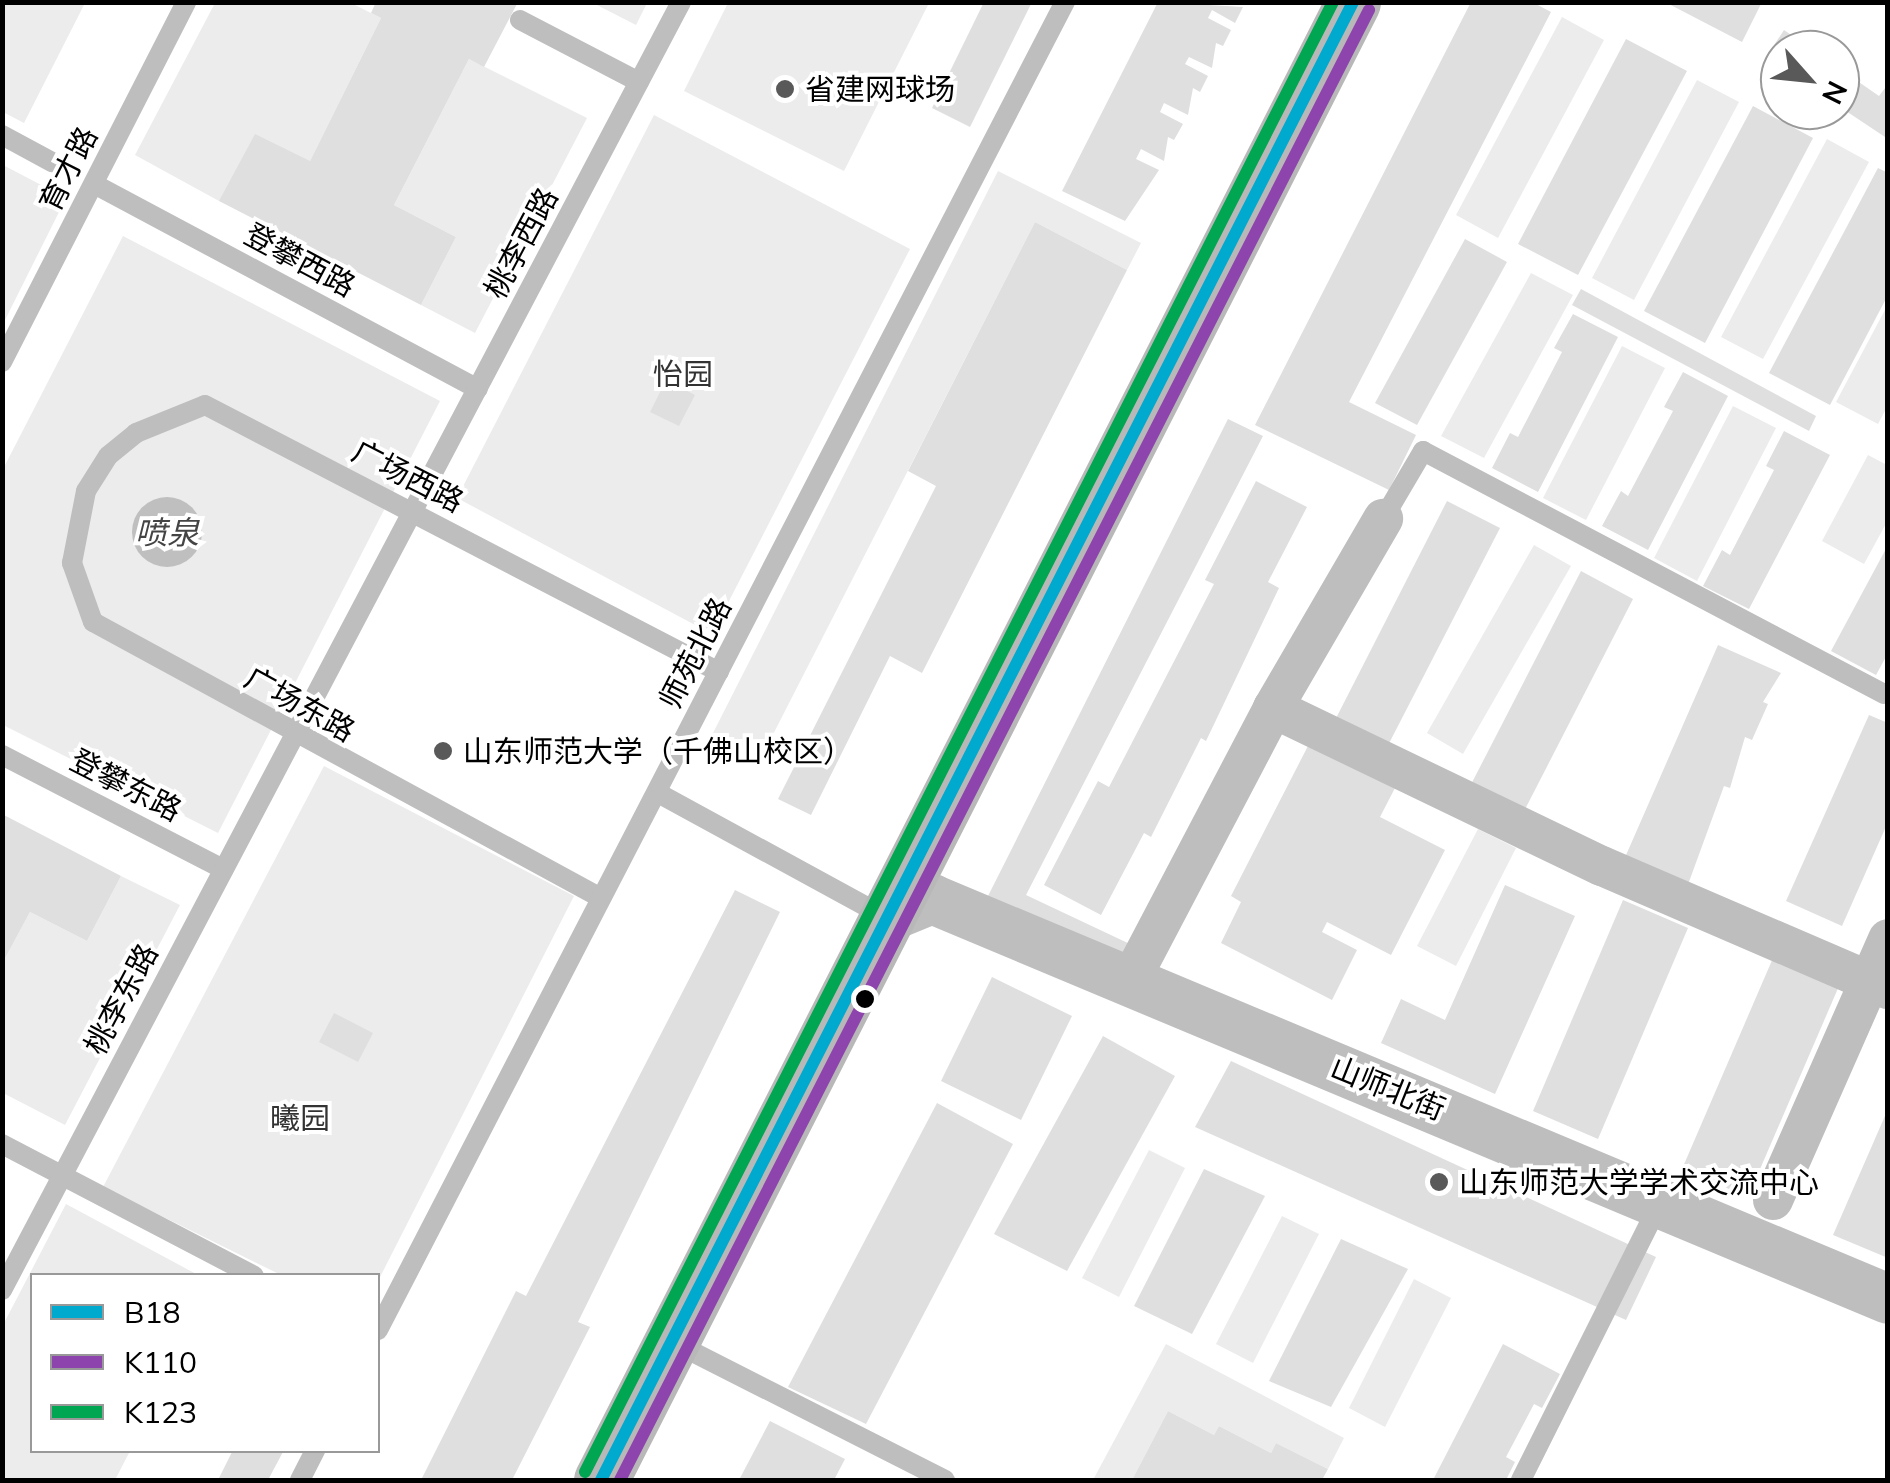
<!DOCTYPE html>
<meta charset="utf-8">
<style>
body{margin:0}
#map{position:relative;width:1890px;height:1483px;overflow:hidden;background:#fff;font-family:Mulish,"Noto Sans SC",sans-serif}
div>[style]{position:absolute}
.green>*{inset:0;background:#ececec}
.water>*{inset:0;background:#bfbfbf}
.round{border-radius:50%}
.building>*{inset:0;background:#dfdfdf}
.service>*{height:20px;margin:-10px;padding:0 10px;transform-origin:10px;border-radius:10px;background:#bebebe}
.minor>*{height:40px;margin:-20px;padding:0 20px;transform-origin:20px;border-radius:20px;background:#bebebe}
.tertiary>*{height:50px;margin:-25px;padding:0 25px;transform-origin:25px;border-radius:25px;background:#bebebe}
.secondary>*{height:55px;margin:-27.5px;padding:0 27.5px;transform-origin:27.5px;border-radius:27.5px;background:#b8b8b8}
.bus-1>*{height:12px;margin:-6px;padding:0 6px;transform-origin:6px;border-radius:6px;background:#00a9ce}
.bus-2>*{height:12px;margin:-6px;padding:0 6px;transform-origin:6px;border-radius:6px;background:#8e44ad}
.bus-3>*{height:12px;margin:-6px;padding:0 6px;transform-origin:6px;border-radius:6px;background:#00a651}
.dots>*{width:28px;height:28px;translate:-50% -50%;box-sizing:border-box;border:5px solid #fff;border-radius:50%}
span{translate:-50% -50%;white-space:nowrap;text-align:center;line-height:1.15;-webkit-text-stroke:8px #fff;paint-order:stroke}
.poi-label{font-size:30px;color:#000}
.left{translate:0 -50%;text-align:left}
.street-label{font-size:30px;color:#000}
.park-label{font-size:30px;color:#333}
.water-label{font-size:32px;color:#444;font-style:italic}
.frame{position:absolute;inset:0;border:5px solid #000;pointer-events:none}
.legend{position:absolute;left:30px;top:1273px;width:350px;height:180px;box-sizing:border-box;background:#fff;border:2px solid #999;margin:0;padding:12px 18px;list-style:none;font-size:30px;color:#000}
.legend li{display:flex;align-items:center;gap:20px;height:50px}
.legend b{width:50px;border:2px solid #999}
.north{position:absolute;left:1760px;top:30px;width:100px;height:100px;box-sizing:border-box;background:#fff;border:2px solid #999;border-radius:50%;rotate:117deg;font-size:28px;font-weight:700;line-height:40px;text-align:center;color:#000}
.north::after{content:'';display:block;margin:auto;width:35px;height:45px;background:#595959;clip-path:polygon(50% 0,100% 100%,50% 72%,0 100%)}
</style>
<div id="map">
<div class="green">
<i style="clip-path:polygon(85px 3px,24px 123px,3px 112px,4px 3px)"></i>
<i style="clip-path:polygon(215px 3px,351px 3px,381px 18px,310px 161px,219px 201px,135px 155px)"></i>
<i style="clip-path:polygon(593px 3px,647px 3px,636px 25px)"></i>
<i style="clip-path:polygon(728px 3px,929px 3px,844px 171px,684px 91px)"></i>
<i style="clip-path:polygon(1562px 17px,1604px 40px,1498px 238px,1456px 215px)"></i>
<i style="clip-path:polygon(469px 59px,587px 118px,475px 333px,421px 305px,456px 237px,394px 205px)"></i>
<i style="clip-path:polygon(1697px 80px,1739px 102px,1634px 300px,1592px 278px)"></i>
<i style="clip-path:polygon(654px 115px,910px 249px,712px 634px,457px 498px)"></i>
<i style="clip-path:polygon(1827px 139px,1869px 162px,1763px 359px,1721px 337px)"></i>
<i style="clip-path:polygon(3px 165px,66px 198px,3px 324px)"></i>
<i style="clip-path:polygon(998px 171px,1141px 243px,1127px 270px,1035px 222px,762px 756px,713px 733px)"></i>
<i style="clip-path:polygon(123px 236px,440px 401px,218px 833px,3px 725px,2px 471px)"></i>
<i style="clip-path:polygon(1531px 273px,1573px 295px,1484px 458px,1441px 436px)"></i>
<i style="clip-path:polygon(1887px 306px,1887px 407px,1878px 424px,1836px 402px)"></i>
<i style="clip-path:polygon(1622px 346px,1665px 368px,1586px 520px,1543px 498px)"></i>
<i style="clip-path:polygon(1733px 406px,1776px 428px,1697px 581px,1654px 558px)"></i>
<i style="clip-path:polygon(1868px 455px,1887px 465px,1888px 520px,1864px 564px,1822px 541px)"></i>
<i style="clip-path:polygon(1534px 545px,1571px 566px,1463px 754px,1427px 733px)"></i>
<i style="clip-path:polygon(324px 766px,574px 896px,378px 1281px,378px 1276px,281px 1275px,103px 1187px)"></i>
<i style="clip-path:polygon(1478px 829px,1516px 848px,1456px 966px,1417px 946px)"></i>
<i style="clip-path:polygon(121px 876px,180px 905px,65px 1125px,3px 1093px,2px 964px,30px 912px,87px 941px)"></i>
<i style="clip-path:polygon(1149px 1150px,1185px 1168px,1119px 1297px,1082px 1278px)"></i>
<i style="clip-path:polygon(66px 1204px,198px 1275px,32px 1276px,32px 1450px,130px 1451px,115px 1480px,3px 1480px,3px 1325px)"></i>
<i style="clip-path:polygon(1282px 1216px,1319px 1234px,1253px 1363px,1216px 1344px)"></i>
<i style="clip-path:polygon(1414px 1279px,1451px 1298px,1385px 1427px,1349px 1408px)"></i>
<i style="clip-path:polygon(1166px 1344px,1344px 1438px,1328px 1469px,1276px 1443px,1271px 1453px,1219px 1426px,1214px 1435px,1168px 1411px,1132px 1480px,1093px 1480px)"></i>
</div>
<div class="water">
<i class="round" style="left:132px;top:497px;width:70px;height:70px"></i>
</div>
<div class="building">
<i style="clip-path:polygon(376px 2px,518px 2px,484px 67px,469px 59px,394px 205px,456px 237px,421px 305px,219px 201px,255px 134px,310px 161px,381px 18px,371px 13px)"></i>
<i style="clip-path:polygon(984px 2px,1032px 2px,970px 127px,932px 108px)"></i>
<i style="clip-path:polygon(1158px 2px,1243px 7px,1235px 23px,1212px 10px,1208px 18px,1231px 30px,1223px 46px,1216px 43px,1212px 68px,1189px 57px,1185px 64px,1208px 76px,1200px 92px,1193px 88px,1188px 115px,1164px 103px,1160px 112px,1183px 124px,1174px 140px,1168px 137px,1164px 161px,1141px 149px,1136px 159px,1159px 170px,1125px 221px,1062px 191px)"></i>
<i style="clip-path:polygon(1471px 2px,1532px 2px,1551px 12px,1349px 402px,1416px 435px,1389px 490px,1255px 425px)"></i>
<i style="clip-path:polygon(1665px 2px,1762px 2px,1742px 42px)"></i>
<i style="clip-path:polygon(1784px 30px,1813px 50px,1780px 50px,1780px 66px,1767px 56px)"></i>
<i style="clip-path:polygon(1626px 39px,1687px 71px,1578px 275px,1518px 244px)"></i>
<i style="clip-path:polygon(1840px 69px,1879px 96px,1888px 84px,1888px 139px,1840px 107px)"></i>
<i style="clip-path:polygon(1753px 106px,1813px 138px,1705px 343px,1644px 311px)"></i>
<i style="clip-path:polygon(1878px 168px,1888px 173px,1888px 295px,1830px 405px,1769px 373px)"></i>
<i style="clip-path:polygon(1035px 222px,1127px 270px,922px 673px,890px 656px,811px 815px,778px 799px,936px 486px,908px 471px)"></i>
<i style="clip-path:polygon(1465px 239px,1507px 262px,1417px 425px,1375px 403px)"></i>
<i style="clip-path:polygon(1581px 289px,1816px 416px,1809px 431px,1572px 305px)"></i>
<i style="clip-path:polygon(1573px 314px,1618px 337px,1538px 492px,1492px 468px,1510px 433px,1518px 437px,1562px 352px,1554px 348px)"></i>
<i style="clip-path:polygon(1683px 372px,1728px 396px,1648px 550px,1602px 526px,1621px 491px,1628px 496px,1673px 411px,1664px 407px)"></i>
<i style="clip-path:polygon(666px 380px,695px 395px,679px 426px,650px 412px)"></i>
<i style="clip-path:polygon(1228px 419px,1263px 436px,1026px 895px,1132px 945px,1120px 967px,988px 896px)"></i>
<i style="clip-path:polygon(1784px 431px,1830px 455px,1749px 609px,1703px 586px,1722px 550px,1730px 555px,1774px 470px,1766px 466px)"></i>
<i style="clip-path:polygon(1256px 481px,1307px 507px,1268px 582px,1279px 588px,1206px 741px,1201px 738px,1151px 837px,1144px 833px,1101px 915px,1044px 885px,1098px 781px,1109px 787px,1214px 584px,1205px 580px)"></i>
<i style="clip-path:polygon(1447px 501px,1500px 528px,1383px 755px,1331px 728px)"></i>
<i style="clip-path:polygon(1888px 545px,1888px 653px,1876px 675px,1831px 651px)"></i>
<i style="clip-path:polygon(1581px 571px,1633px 599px,1517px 825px,1464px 798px)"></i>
<i style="clip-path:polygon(1718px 645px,1781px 673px,1763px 702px,1768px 704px,1752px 740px,1745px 737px,1730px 788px,1724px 786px,1686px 890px,1623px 862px)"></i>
<i style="clip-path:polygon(1869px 715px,1888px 723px,1888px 822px,1842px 926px,1786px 901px)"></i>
<i style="clip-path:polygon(1310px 742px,1396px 786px,1380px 817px,1445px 850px,1391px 955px,1327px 922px,1322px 932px,1357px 950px,1332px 1000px,1221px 943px,1241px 902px,1231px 896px)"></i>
<i style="clip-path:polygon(2px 814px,121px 876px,87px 941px,30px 912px,2px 964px)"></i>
<i style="clip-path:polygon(1505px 885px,1575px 916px,1495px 1094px,1381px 1043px,1401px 999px,1445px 1020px)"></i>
<i style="clip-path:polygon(735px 890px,780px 912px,578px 1322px,590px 1327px,512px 1480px,421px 1480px,516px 1291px,526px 1296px)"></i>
<i style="clip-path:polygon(1623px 900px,1688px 928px,1598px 1139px,1533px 1111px)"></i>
<i style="clip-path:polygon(1773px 958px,1839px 986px,1748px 1197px,1682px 1169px)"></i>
<i style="clip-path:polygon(992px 977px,1072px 1016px,1021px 1120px,941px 1081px)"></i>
<i style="clip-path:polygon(334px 1013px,373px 1033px,358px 1062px,319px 1042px)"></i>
<i style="clip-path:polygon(1103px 1036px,1175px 1076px,1067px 1271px,994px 1234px)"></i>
<i style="clip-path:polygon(1231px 1061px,1656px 1257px,1626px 1320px,1195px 1127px)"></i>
<i style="clip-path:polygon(937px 1103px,1013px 1144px,866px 1424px,788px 1387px)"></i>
<i style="clip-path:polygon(1888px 1109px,1888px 1258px,1833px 1235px)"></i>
<i style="clip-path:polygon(1204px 1169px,1265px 1196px,1192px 1334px,1134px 1306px)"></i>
<i style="clip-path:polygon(1341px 1239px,1408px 1269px,1331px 1407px,1269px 1381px)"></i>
<i style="clip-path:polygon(1503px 1344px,1560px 1374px,1542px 1408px,1534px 1404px,1506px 1457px,1515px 1462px,1506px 1480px,1433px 1480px)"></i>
<i style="clip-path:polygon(1168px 1411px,1214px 1435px,1219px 1426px,1271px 1453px,1276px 1443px,1328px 1469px,1322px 1480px,1132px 1480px)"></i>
<i style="clip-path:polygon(770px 1421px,845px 1459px,834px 1480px,739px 1480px)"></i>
<i style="clip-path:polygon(233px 1450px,284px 1450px,268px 1480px,218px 1480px)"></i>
</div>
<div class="service">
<i style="left:520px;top:20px;width:134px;rotate:27.5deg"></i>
<i style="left:2px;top:135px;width:57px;rotate:28.4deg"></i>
<i style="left:94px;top:184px;width:435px;rotate:28.1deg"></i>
<i style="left:2px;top:362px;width:404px;rotate:-62.9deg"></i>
<i style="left:1383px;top:519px;width:79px;rotate:-59.5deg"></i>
<i style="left:1423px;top:451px;width:521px;rotate:27.79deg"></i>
<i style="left:2px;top:755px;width:249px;rotate:27.3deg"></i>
<i style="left:658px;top:793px;width:259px;rotate:28.6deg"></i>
<i style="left:601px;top:898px;width:578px;rotate:-151.48deg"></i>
<i style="left:93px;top:622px;width:63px;rotate:-109.6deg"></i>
<i style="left:72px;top:563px;width:73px;rotate:-79deg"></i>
<i style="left:86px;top:491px;width:41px;rotate:-57.8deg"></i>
<i style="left:108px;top:456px;width:36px;rotate:-39deg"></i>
<i style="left:136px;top:433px;width:74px;rotate:-22.1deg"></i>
<i style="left:205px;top:405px;width:579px;rotate:27.45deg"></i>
<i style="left:2px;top:1144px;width:284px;rotate:27.6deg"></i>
<i style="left:2px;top:1290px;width:1456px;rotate:-62.2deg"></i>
<i style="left:378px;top:1330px;width:1495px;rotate:-62.65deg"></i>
<i style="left:673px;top:1342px;width:305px;rotate:26.9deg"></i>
<i style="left:300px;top:1480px;width:34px;rotate:-63deg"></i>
<i style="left:1521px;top:1480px;width:308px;rotate:-63.4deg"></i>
</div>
<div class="minor">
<i style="left:1273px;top:708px;width:365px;rotate:25.7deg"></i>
<i style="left:1602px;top:866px;width:311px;rotate:23.3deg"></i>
<i style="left:1131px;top:979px;width:306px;rotate:-62.3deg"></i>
<i style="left:1273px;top:708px;width:219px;rotate:-59.8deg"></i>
<i style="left:1773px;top:1200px;width:285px;rotate:-66.2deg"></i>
</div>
<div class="tertiary">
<i style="left:886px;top:918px;width:50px;rotate:-22.4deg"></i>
<i style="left:932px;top:899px;width:1036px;rotate:22.7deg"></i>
</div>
<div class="secondary">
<i style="left:601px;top:1480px;width:1658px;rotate:-63.03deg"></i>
</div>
<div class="bus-1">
<i style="left:601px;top:1480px;width:1658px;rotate:-63.03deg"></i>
</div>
<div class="bus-2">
<i style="left:620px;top:1480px;width:1650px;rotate:-63deg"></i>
</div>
<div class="bus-3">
<i style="left:585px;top:1472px;width:1649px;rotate:-63.03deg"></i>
</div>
<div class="dots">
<i style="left:785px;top:89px;background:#595959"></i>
<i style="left:443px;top:751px;background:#595959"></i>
<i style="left:865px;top:999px;background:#000"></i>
<i style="left:1439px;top:1182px;background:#595959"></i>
</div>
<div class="poi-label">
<span class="left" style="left:805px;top:89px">省建网球场</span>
<span class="left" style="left:463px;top:751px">山东师范大学（千佛山校区）</span>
<span class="left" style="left:1459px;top:1182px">山东师范大学学术交流中心</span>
</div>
<div class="street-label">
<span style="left:68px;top:169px;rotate:-63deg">育才路</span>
<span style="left:521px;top:243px;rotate:-62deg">桃李西路</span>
<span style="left:300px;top:260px;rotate:28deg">登攀西路</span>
<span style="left:408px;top:476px;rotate:27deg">广场西路</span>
<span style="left:695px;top:653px;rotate:-63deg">师苑北路</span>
<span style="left:300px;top:704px;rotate:29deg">广场东路</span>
<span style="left:126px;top:785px;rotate:27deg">登攀东路</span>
<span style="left:121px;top:999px;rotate:-62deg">桃李东路</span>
<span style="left:1388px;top:1088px;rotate:22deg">山师北街</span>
</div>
<div class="park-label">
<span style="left:683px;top:374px">怡园</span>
<span style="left:300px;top:1118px">曦园</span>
</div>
<div class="water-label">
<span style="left:167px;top:532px">喷泉</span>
</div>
<div class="frame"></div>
<ul class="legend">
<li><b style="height:12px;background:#00a9ce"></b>B18</li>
<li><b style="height:12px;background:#8e44ad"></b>K110</li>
<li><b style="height:12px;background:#00a651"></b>K123</li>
</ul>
<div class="north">N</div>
</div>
